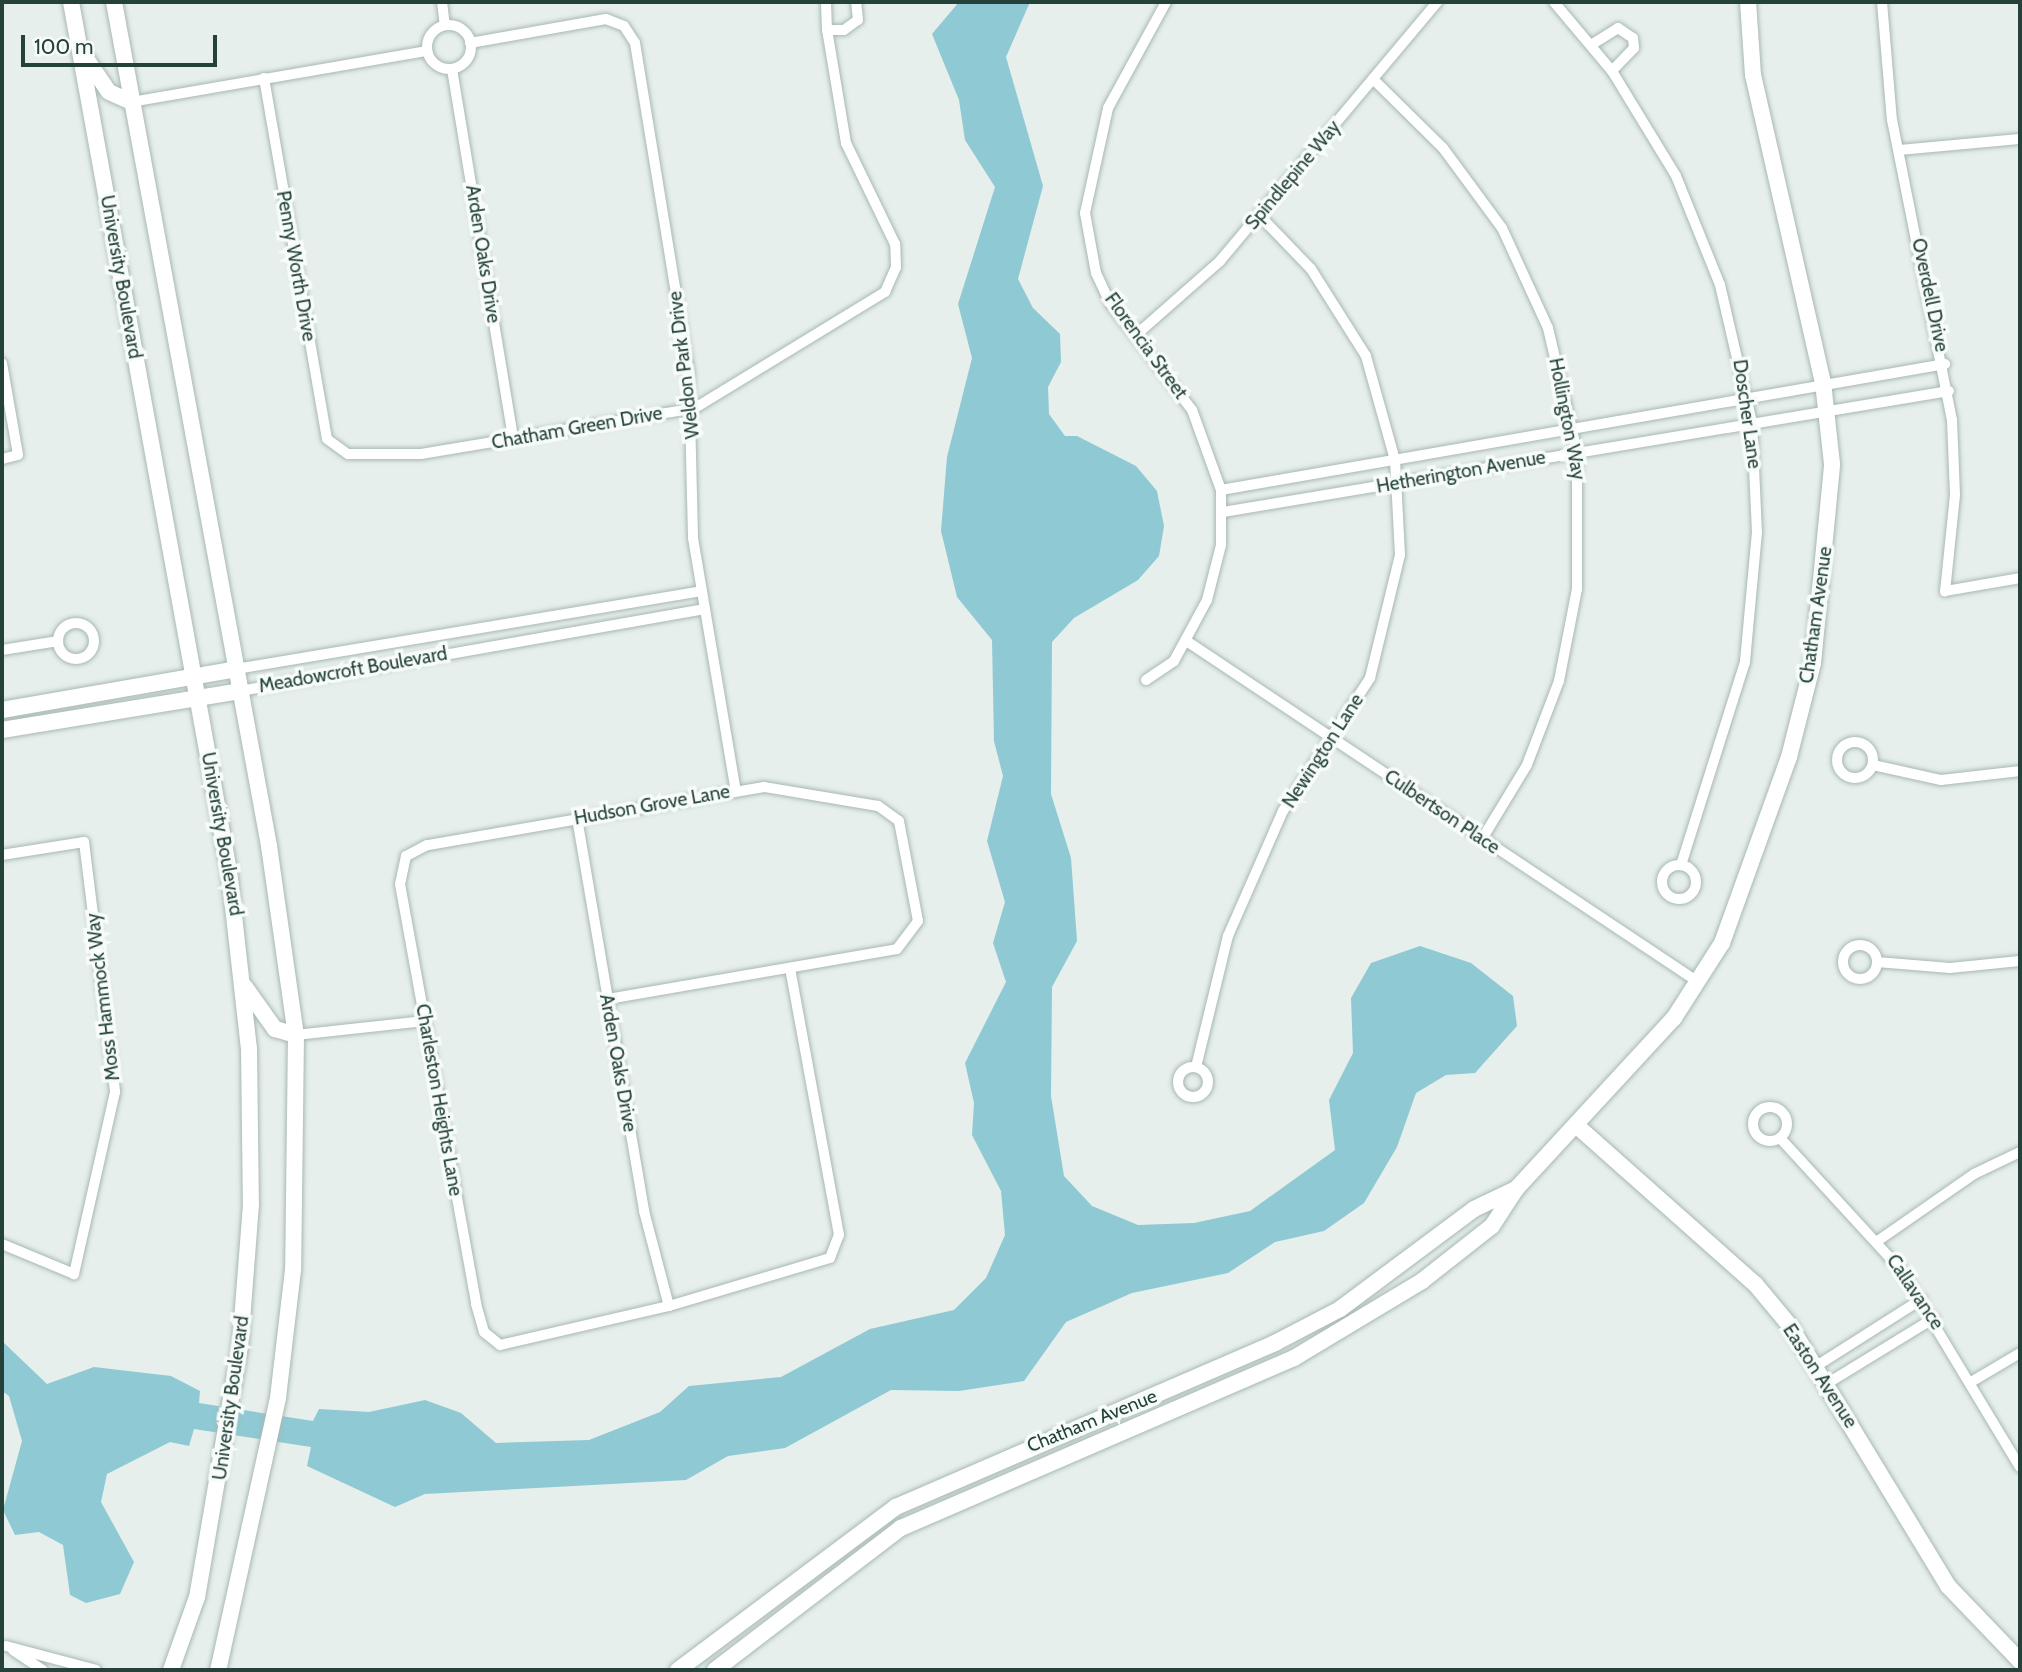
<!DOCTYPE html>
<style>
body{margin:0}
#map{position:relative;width:2022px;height:1672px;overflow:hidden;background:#e6efeb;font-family:Cabin,sans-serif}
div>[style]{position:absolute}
.water>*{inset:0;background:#8ec9d4}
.roads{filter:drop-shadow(0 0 2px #a8b8b2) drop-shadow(0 0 2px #a8b8b2)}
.street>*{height:10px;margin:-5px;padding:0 5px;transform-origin:5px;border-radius:5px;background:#fff}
.street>.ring{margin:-5px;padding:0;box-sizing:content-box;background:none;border:10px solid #fff;border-radius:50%}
.secondary>*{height:16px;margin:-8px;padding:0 8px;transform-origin:8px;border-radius:8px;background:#fff}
span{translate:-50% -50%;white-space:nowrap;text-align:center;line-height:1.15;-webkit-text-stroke:7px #f7fbf9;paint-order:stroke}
.street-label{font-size:19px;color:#24423a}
.frame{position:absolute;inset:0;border:4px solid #24423a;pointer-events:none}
.scale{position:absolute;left:21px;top:35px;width:196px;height:32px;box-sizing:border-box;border:4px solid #24423a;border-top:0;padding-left:9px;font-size:21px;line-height:24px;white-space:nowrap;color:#24423a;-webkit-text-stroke:5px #f7fbf9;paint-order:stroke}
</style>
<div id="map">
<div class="water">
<i style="clip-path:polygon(959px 2px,1030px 2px,1006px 57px,1043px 186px,1018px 279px,1033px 308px,1060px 334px,1061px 362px,1048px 387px,1049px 414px,1065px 436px,1077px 436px,1136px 466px,1157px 491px,1164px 526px,1159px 556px,1138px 580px,1074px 618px,1052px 642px,1051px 794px,1071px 858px,1077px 941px,1052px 987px,1051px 1096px,1064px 1176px,1092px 1206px,1138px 1225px,1194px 1223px,1250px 1211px,1335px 1150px,1329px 1100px,1353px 1053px,1351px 998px,1371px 963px,1420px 946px,1471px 963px,1513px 996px,1517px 1026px,1475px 1073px,1446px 1075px,1416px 1093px,1397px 1147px,1364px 1203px,1324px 1231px,1275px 1242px,1228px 1273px,1132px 1293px,1066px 1322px,1024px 1381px,959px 1391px,891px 1390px,785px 1448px,728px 1456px,686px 1480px,425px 1494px,395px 1507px,307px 1466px,311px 1447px,194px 1429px,189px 1446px,170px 1442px,107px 1474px,101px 1502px,134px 1562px,120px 1594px,86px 1603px,70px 1595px,63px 1545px,39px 1532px,15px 1535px,3px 1510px,22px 1441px,9px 1396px,2px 1391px,2px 1341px,47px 1384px,94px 1367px,171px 1376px,200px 1391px,199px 1403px,313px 1421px,319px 1409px,369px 1412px,425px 1400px,461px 1413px,496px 1443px,589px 1440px,660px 1412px,689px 1386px,781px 1377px,870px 1329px,954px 1310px,986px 1278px,1005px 1235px,1001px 1191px,972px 1135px,974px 1103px,965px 1063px,1006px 982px,993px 943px,1005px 902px,987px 841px,1003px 776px,994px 741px,992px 640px,957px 597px,941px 531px,947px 457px,972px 358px,958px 304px,995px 187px,965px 140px,959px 100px,932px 34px)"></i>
</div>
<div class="roads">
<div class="street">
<i style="left:442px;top:2px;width:23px;rotate:83deg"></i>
<i style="left:826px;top:2px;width:28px;rotate:88deg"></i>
<i style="left:827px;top:30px;width:17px"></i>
<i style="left:844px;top:30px;width:17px;rotate:-36deg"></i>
<i style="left:858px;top:20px;width:18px;rotate:-96deg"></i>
<i style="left:1554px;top:2px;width:90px;rotate:50deg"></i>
<i style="left:1612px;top:71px;width:123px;rotate:58.6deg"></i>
<i style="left:1676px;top:176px;width:118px;rotate:68deg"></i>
<i style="left:1720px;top:285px;width:142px;rotate:76.9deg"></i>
<i style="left:1752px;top:423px;width:109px;rotate:87.4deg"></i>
<i style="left:1757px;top:532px;width:131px;rotate:95.3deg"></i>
<i style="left:1745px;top:662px;width:213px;rotate:107.5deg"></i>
<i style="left:1882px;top:2px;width:118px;rotate:85.2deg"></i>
<i style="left:1892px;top:120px;width:306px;rotate:78.7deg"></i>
<i style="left:1952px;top:420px;width:75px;rotate:87.7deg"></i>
<i style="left:1955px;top:495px;width:97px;rotate:95.9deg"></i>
<i style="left:1945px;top:591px;width:76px;rotate:-9.8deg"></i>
<i class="ring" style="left:427px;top:25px;width:34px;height:34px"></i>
<i style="left:470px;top:43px;width:138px;rotate:-10deg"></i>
<i style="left:606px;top:19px;width:19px;rotate:21deg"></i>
<i style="left:624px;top:26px;width:20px;rotate:57deg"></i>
<i style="left:635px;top:43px;width:334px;rotate:80.7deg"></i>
<i style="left:689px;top:373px;width:165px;rotate:88.6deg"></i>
<i style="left:693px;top:538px;width:257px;rotate:80.4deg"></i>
<i style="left:1591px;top:45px;width:32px;rotate:-32deg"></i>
<i style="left:1618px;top:28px;width:18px;rotate:34deg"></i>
<i style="left:1633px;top:38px;width:10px;rotate:84deg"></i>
<i style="left:1634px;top:48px;width:32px;rotate:134deg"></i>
<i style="left:452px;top:69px;width:375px;rotate:80.6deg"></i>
<i style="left:264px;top:78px;width:366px;rotate:80.1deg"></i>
<i style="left:327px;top:439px;width:26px;rotate:36deg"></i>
<i style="left:348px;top:454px;width:73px"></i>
<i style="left:421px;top:454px;width:278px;rotate:-9.5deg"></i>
<i style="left:695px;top:408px;width:223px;rotate:-31.4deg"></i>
<i style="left:885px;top:292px;width:27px;rotate:-66deg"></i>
<i style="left:896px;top:267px;width:23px;rotate:-92deg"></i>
<i style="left:895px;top:244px;width:112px;rotate:-115.9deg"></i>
<i style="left:846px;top:143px;width:115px;rotate:-99.5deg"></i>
<i style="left:1374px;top:80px;width:97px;rotate:44.6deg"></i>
<i style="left:1443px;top:148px;width:99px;rotate:53.6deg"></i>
<i style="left:1502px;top:228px;width:110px;rotate:65.3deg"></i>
<i style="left:1548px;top:328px;width:127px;rotate:76.8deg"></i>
<i style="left:1577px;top:452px;width:137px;rotate:90deg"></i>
<i style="left:1577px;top:589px;width:94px;rotate:101.1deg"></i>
<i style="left:1559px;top:681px;width:90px;rotate:110.9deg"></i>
<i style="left:1527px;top:765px;width:87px;rotate:121.3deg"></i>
<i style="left:131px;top:102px;width:300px;rotate:-9.8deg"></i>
<i style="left:1899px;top:150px;width:121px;rotate:-5.2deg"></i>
<i style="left:1136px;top:335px;width:112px;rotate:-41.4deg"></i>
<i style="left:1220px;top:261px;width:338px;rotate:-50deg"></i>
<i style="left:2px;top:363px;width:93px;rotate:80.1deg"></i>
<i style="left:18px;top:455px;width:16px;rotate:166deg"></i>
<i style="left:1221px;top:490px;width:735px;rotate:-9.87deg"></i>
<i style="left:1223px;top:512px;width:736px;rotate:-9.46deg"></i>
<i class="ring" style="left:58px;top:623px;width:26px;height:26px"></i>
<i style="left:1188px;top:642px;width:613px;rotate:33.69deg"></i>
<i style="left:2px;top:650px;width:57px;rotate:-9.1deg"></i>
<i style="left:236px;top:669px;width:472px;rotate:-9.5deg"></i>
<i style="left:1146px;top:680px;width:34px;rotate:-34deg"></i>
<i style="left:1174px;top:661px;width:69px;rotate:-61.6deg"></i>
<i style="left:1207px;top:600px;width:57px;rotate:-75.7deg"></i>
<i style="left:1221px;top:545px;width:55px;rotate:-90deg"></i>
<i style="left:1221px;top:490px;width:85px;rotate:-109.9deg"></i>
<i style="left:1192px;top:410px;width:135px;rotate:-127.5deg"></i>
<i style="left:1110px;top:303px;width:33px;rotate:-115deg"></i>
<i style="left:1096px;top:273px;width:61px;rotate:-100.4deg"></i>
<i style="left:1085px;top:213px;width:107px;rotate:-77.6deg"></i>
<i style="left:1108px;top:108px;width:121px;rotate:-61.3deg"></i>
<i style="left:240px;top:691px;width:472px;rotate:-10deg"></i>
<i class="ring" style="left:1837px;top:742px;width:26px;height:26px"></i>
<i style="left:1873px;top:765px;width:70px;rotate:12.4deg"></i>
<i style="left:1941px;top:780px;width:80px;rotate:-6.5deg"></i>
<i style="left:577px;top:818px;width:399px;rotate:80.3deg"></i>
<i style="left:644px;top:1211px;width:98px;rotate:75.3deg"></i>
<i style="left:2px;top:855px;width:83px;rotate:-9deg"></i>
<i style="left:84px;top:842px;width:252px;rotate:82.9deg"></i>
<i style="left:115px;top:1092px;width:187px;rotate:102.7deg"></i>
<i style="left:74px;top:1274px;width:78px;rotate:-157.4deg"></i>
<i class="ring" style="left:1662px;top:865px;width:24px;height:24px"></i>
<i class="ring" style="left:1843px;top:945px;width:24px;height:24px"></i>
<i style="left:1877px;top:962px;width:73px;rotate:4.7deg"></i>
<i style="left:1950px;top:968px;width:70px;rotate:-5.7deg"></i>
<i style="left:608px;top:999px;width:293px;rotate:-9.8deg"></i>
<i style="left:897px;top:949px;width:35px;rotate:-53deg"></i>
<i style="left:918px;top:921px;width:102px;rotate:-100.8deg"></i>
<i style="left:899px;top:821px;width:26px;rotate:-144deg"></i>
<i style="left:878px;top:806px;width:116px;rotate:-170.5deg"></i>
<i style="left:764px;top:787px;width:342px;rotate:170.2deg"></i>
<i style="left:427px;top:845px;width:24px;rotate:152deg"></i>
<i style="left:406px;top:856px;width:29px;rotate:102deg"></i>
<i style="left:400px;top:884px;width:427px;rotate:79.7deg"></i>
<i style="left:476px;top:1304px;width:29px;rotate:74deg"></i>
<i style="left:484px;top:1332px;width:21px;rotate:39deg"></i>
<i style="left:500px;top:1345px;width:173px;rotate:-13deg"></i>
<i style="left:669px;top:1306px;width:168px;rotate:-16.6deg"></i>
<i style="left:830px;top:1258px;width:25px;rotate:-69deg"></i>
<i style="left:839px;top:1235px;width:271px;rotate:-100.4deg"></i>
<i style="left:296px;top:1035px;width:129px;rotate:-6.2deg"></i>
<i class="ring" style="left:1178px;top:1067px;width:20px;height:20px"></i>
<i style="left:1196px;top:1067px;width:135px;rotate:-76.3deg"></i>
<i style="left:1228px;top:936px;width:137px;rotate:-66.3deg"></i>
<i style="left:1283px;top:811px;width:159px;rotate:-56.8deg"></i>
<i style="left:1370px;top:678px;width:127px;rotate:-76.3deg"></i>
<i style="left:1400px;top:555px;width:95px;rotate:-93deg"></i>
<i style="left:1395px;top:460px;width:108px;rotate:-105.6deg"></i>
<i style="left:1366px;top:356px;width:103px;rotate:-122.3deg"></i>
<i style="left:1311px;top:269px;width:75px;rotate:-133.9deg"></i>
<i class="ring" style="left:1753px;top:1107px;width:24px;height:24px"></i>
<i style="left:1780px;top:1138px;width:179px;rotate:47.5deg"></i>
<i style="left:1901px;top:1270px;width:230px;rotate:58.9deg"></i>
<i style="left:1879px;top:1240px;width:116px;rotate:-34.8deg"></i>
<i style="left:1974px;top:1174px;width:51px;rotate:-25.6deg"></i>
<i style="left:1818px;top:1365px;width:123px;rotate:-32.4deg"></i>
<i style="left:1971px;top:1382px;width:57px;rotate:-30.6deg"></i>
<i style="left:1828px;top:1383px;width:124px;rotate:-31.5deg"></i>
<i style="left:6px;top:1646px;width:93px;rotate:14.9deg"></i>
<i style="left:13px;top:1650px;width:36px;rotate:34deg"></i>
</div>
<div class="secondary">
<i style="left:71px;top:2px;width:883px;rotate:79.7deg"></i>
<i style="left:229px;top:871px;width:179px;rotate:83.6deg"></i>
<i style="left:249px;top:1049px;width:155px;rotate:89.3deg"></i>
<i style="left:251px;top:1204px;width:142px;rotate:94.4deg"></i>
<i style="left:240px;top:1346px;width:255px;rotate:99.7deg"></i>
<i style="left:197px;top:1597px;width:77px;rotate:109.6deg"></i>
<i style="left:114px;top:2px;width:858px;rotate:79.59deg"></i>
<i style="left:269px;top:846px;width:191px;rotate:81.9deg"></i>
<i style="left:296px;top:1035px;width:235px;rotate:90.7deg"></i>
<i style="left:293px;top:1270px;width:129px;rotate:96.7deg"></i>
<i style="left:278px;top:1398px;width:279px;rotate:102.4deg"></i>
<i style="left:85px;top:57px;width:42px;rotate:55.6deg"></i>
<i style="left:109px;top:92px;width:24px;rotate:24deg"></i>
<i style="left:2px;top:710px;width:238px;rotate:-9.9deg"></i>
<i style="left:2px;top:730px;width:241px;rotate:-9.3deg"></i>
<i style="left:245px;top:987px;width:52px;rotate:54.5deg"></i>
<i style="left:275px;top:1029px;width:22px;rotate:16deg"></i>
<i style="left:1577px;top:1126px;width:239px;rotate:41.6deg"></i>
<i style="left:1756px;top:1285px;width:53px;rotate:50.3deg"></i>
<i style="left:1790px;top:1326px;width:304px;rotate:58.7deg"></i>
<i style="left:1948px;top:1586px;width:104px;rotate:46.2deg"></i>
<i style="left:678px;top:1670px;width:272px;rotate:-36.8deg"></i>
<i style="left:896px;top:1507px;width:413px;rotate:-23.4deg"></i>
<i style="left:1275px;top:1343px;width:73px;rotate:-27.6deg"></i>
<i style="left:1340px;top:1309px;width:167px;rotate:-36.7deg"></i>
<i style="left:1474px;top:1209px;width:47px;rotate:-25.5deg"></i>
<i style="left:715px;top:1670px;width:234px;rotate:-37.4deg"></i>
<i style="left:901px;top:1528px;width:428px;rotate:-23.4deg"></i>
<i style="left:1294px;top:1358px;width:149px;rotate:-31deg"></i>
<i style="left:1422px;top:1281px;width:89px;rotate:-38.2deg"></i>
<i style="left:1492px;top:1226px;width:44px;rotate:-57deg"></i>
<i style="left:1516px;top:1189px;width:233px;rotate:-47.3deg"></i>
<i style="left:1674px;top:1018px;width:89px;rotate:-57.4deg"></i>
<i style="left:1722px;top:943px;width:198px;rotate:-70.2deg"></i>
<i style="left:1789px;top:757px;width:97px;rotate:-75.7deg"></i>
<i style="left:1813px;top:663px;width:200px;rotate:-84.5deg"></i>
<i style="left:1832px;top:464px;width:81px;rotate:-96.3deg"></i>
<i style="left:1823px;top:383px;width:316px;rotate:-102.8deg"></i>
<i style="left:1753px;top:75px;width:73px;rotate:-93.9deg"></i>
</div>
</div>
<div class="street-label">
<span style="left:1293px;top:175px;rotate:-50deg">Spindlepine Way</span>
<span style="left:483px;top:254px;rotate:81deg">Arden Oaks Drive</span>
<span style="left:296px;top:266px;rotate:80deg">Penny Worth Drive</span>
<span style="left:121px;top:277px;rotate:80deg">University Boulevard</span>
<span style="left:1930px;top:295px;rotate:78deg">Overdell Drive</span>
<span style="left:1146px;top:346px;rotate:54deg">Florencia Street</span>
<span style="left:684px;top:365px;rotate:-97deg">Weldon Park Drive</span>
<span style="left:1747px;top:414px;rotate:82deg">Doscher Lane</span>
<span style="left:1567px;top:419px;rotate:79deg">Hollington Way</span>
<span style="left:577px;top:428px;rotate:-10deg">Chatham Green Drive</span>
<span style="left:1461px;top:472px;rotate:-10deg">Hetherington Avenue</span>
<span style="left:1816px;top:615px;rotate:-82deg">Chatham Avenue</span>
<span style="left:353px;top:670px;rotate:-10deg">Meadowcroft Boulevard</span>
<span style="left:1323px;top:751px;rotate:-57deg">Newington Lane</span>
<span style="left:652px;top:805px;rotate:-10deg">Hudson Grove Lane</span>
<span style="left:1442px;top:812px;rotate:34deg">Culbertson Place</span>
<span style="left:222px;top:834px;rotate:80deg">University Boulevard</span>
<span style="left:103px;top:997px;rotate:-97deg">Moss Hammock Way</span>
<span style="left:618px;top:1063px;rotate:80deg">Arden Oaks Drive</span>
<span style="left:439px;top:1100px;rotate:80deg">Charleston Heights Lane</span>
<span style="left:1915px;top:1292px;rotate:56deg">Callavance</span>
<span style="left:1820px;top:1376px;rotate:57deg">Easton Avenue</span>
<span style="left:231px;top:1398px;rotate:-82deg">University Boulevard</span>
<span style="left:1092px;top:1421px;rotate:-22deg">Chatham Avenue</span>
</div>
<div class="frame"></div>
<div class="scale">100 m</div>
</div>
